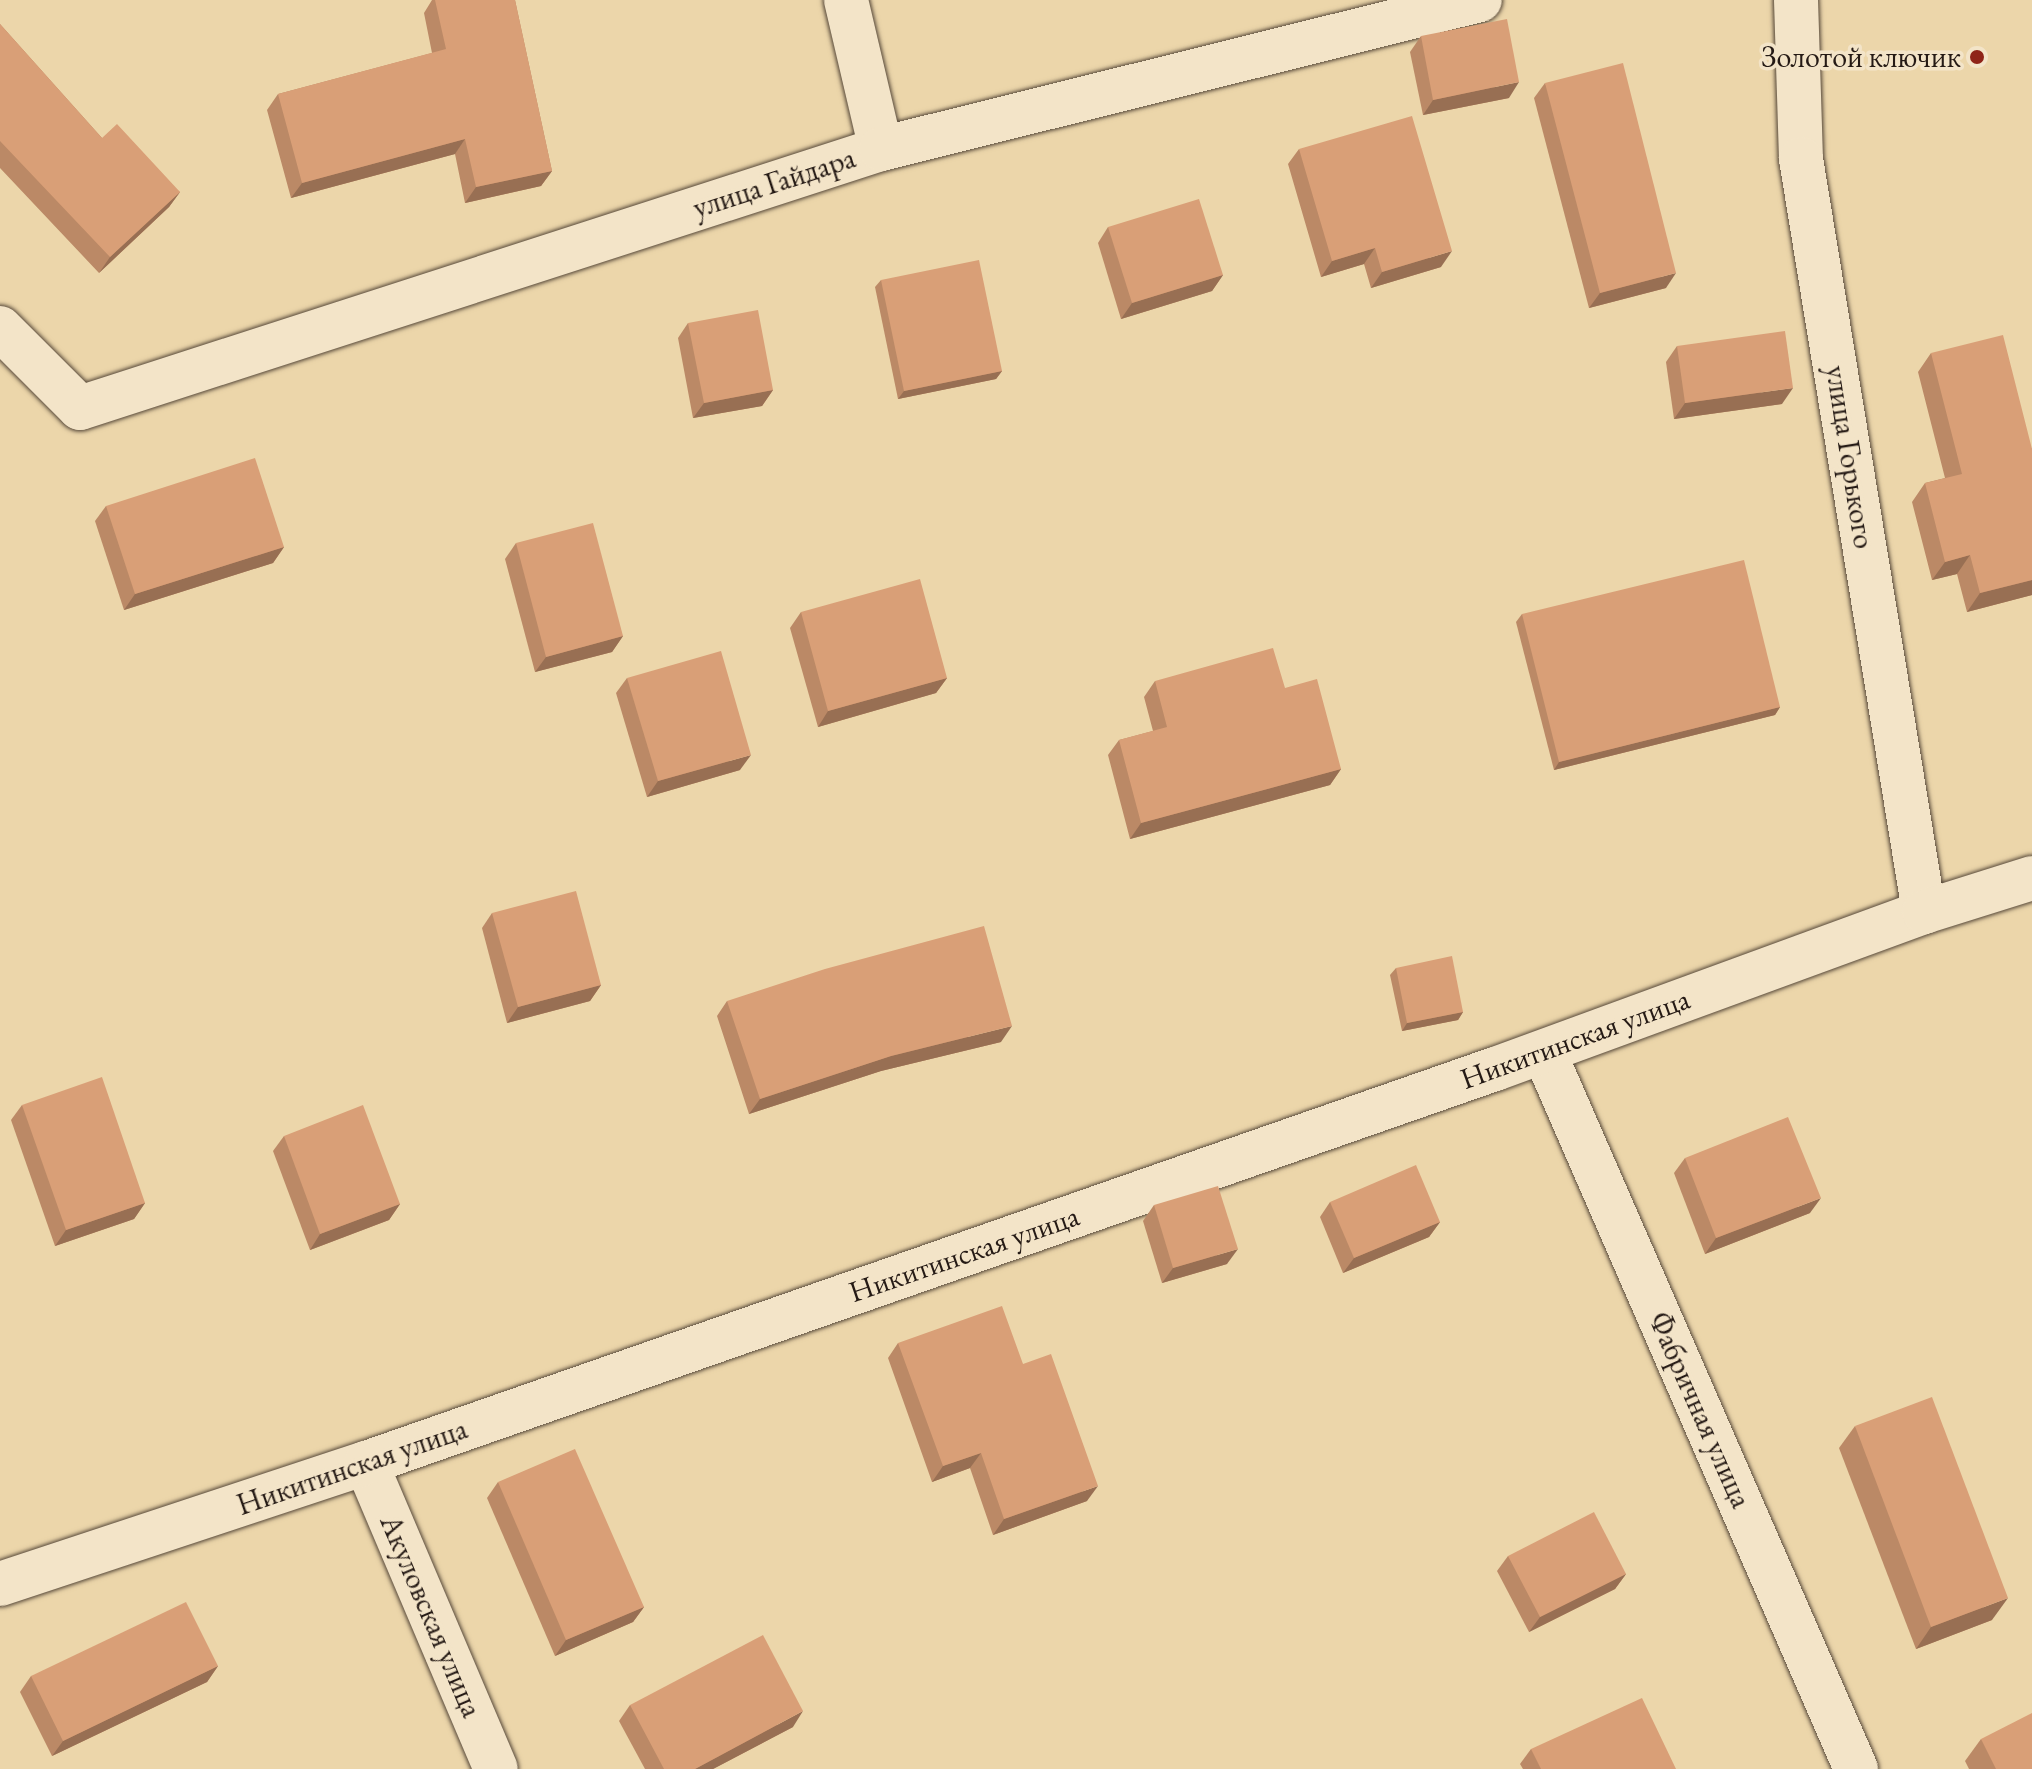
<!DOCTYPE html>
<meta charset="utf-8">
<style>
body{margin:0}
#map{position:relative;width:2032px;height:1769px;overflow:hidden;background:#ecd6aa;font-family:"EB Garamond",serif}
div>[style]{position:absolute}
.roads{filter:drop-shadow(0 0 2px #57493a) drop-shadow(0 0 2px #57493a)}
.minor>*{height:44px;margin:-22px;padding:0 22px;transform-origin:22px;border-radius:22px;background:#f3e4c8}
.tertiary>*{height:44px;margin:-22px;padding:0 22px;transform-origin:22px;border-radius:22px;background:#f3e4c8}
.wall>*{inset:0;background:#bb8966}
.shaded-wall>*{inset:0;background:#986f53}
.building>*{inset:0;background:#d99f77}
.dots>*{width:22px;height:22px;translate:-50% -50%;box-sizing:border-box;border:4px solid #f3e4c8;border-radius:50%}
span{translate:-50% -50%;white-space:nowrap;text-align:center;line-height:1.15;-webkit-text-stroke:7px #f3e4c8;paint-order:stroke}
.poi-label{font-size:30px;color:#251a15}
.right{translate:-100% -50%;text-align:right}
.street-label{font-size:30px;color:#251a15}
</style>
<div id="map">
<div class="roads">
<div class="minor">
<i style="left:846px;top:0;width:153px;rotate:76.8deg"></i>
<i style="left:0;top:328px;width:113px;rotate:45deg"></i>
<i style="left:80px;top:408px;width:842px;rotate:-17.92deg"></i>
<i style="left:881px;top:149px;width:617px;rotate:-13.97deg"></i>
<i style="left:1544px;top:1052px;width:782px;rotate:66.48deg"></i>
<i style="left:366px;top:1463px;width:332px;rotate:67deg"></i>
</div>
<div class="tertiary">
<i style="left:1796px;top:0;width:159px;rotate:88.2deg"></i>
<i style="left:1801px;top:159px;width:763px;rotate:80.72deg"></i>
<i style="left:0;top:1584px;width:385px;rotate:-18.3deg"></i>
<i style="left:366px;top:1463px;width:1196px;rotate:-19.24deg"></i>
<i style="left:1495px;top:1069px;width:457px;rotate:-20.1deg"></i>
<i style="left:1924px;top:912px;width:113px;rotate:-17.5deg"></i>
</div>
</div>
<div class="wall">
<i style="clip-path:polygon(432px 0,515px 0,552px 171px,541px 186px,465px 203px,455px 154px,291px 198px,267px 110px,278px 94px,432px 53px,424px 13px)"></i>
<i style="clip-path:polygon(0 24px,102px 138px,180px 192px,169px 207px,99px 273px,0 168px)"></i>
<i style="clip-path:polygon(1421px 36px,1509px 98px,1423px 115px,1410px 52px)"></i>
<i style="clip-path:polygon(1545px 83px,1666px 288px,1589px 308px,1534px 98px)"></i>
<i style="clip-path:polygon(1299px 149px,1441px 267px,1371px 288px,1364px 264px,1321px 277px,1288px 164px)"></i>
<i style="clip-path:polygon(1108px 227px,1223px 275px,1212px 291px,1121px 319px,1098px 243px)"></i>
<i style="clip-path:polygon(881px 280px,1002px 371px,996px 379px,898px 399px,875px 287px)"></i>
<i style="clip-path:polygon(688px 323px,773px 390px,762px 406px,693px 418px,678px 338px)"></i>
<i style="clip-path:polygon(1677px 346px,1782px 404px,1674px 419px,1666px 362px)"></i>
<i style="clip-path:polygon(1931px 353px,2032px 449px,2032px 595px,1967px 612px,1957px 574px,1932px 580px,1912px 502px,1925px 483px,1945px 478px,1918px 372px)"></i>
<i style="clip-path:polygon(106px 506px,284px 547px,273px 563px,124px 610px,95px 521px)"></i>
<i style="clip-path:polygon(516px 543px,623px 636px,612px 652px,535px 672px,505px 559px)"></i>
<i style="clip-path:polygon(801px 612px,947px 678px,936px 693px,818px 727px,790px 628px)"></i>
<i style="clip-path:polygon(1522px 614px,1780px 707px,1775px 715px,1554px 770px,1516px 622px)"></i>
<i style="clip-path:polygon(627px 678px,740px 770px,647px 797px,616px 693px)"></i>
<i style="clip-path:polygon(1155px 681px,1285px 688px,1341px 769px,1330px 785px,1130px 839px,1108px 755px,1119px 740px,1153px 731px,1144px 697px)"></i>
<i style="clip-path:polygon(492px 913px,601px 985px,590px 1001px,507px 1023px,482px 928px)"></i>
<i style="clip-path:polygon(1396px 968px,1463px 1012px,1458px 1020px,1402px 1031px,1390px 975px)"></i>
<i style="clip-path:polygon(727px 1001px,1001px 1042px,881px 1071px,749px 1114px,717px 1016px)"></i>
<i style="clip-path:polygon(22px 1105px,145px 1203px,134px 1219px,55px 1246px,11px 1120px)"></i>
<i style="clip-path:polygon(284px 1136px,400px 1204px,389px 1220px,310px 1250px,273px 1151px)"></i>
<i style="clip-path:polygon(1685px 1158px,1810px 1213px,1705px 1254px,1674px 1173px)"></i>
<i style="clip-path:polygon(1330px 1202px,1440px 1222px,1429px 1237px,1343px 1273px,1320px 1217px)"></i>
<i style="clip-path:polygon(1154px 1205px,1227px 1264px,1162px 1283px,1143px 1221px)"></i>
<i style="clip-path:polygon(898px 1343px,1023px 1364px,1087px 1501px,993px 1535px,970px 1468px,932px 1482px,888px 1358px)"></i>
<i style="clip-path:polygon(1855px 1426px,1992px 1620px,1916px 1649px,1839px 1448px)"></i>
<i style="clip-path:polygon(498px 1482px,644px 1607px,633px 1622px,555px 1656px,487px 1498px)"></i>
<i style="clip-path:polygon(1508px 1556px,1626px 1574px,1615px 1589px,1529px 1632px,1497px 1571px)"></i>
<i style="clip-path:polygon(218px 1666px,207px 1682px,52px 1756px,20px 1692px,31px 1676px)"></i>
<i style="clip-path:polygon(630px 1705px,793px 1727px,713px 1769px,645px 1769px,619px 1721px)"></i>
<i style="clip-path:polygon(1981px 1739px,2032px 1769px,1969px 1769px,1965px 1761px)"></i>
<i style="clip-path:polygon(1531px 1749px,1676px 1769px,1523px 1769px,1520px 1764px)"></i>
</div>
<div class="shaded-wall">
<i style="clip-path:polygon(1519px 82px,1509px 98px,1423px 115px,1433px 100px)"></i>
<i style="clip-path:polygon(465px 139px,455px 154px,291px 198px,302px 183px)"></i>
<i style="clip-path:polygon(552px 171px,541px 186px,465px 203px,476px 187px)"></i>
<i style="clip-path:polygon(180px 192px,169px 207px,99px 273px,110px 257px)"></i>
<i style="clip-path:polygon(1375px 248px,1364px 264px,1321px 277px,1332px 261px)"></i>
<i style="clip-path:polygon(1452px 251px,1441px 267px,1371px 288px,1382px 272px)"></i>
<i style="clip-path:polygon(1676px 273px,1666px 288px,1589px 308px,1600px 293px)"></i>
<i style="clip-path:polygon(1223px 275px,1212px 291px,1121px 319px,1132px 303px)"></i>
<i style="clip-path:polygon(1002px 371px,996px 379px,898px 399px,904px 391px)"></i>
<i style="clip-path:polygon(1793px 388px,1782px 404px,1674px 419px,1685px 403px)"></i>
<i style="clip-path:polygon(773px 390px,762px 406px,693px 418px,704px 403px)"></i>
<i style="clip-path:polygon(284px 547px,273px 563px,124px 610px,135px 594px)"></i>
<i style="clip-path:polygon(1970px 555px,1957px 574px,1932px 580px,1945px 562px)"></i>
<i style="clip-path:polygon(2032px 580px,2032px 595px,1967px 612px,1980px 593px)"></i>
<i style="clip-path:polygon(623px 636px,612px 652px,535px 672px,546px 657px)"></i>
<i style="clip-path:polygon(947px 678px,936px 693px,818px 727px,828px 711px)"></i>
<i style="clip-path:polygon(1780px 707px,1775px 715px,1554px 770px,1559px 762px)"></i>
<i style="clip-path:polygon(751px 755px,740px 770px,647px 797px,658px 781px)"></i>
<i style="clip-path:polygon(1341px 769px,1330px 785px,1130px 839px,1141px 823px)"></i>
<i style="clip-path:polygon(601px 985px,590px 1001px,507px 1023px,518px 1007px)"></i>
<i style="clip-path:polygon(1463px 1012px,1458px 1020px,1402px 1031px,1407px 1023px)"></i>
<i style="clip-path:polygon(1012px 1026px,1001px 1042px,881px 1071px,749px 1114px,760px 1099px,891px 1056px)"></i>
<i style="clip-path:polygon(1821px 1198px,1810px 1213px,1705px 1254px,1716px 1238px)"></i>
<i style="clip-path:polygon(145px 1203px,134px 1219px,55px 1246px,66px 1230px)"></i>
<i style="clip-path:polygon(400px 1204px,389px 1220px,310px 1250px,320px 1234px)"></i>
<i style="clip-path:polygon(1440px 1222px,1429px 1237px,1343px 1273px,1354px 1258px)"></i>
<i style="clip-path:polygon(1238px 1249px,1227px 1264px,1162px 1283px,1173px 1268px)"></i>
<i style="clip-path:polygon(981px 1453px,970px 1468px,932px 1482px,943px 1466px)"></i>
<i style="clip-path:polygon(1098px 1486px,1087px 1501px,993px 1535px,1004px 1519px)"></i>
<i style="clip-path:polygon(1626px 1574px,1615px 1589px,1529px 1632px,1540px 1617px)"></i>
<i style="clip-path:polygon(2008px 1598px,1992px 1620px,1916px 1649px,1931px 1627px)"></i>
<i style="clip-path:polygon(644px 1607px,633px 1622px,555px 1656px,566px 1640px)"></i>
<i style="clip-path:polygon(218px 1666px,207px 1682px,52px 1756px,63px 1741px)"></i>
<i style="clip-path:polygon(803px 1711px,793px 1727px,713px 1769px,695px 1769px)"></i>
</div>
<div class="building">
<i style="clip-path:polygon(435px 0,515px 0,552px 171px,476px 187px,465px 139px,302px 183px,278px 94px,446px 49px)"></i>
<i style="clip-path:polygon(1507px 19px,1519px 82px,1433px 100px,1421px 36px)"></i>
<i style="clip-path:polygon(0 24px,102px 138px,117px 124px,180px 192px,110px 257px,0 141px)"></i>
<i style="clip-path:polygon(1623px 63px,1676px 273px,1600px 293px,1545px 83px)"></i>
<i style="clip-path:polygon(1412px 116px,1452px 251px,1382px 272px,1375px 248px,1332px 261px,1299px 149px)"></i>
<i style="clip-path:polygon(1199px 199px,1223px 275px,1132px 303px,1108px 227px)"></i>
<i style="clip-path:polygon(979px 260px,1002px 371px,904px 391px,881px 280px)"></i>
<i style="clip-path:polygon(758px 310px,773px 390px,704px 403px,688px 323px)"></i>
<i style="clip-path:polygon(1785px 331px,1793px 388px,1685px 403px,1677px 346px)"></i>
<i style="clip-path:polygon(2003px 335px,2032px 449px,2032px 580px,1980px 593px,1970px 555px,1945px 562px,1925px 483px,1962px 474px,1931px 353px)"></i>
<i style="clip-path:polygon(255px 458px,284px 547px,135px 594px,106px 506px)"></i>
<i style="clip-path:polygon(593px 523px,623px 636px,546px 657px,516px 543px)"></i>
<i style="clip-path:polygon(1744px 560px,1780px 707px,1559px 762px,1522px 614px)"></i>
<i style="clip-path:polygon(920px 579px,947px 678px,828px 711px,801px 612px)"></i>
<i style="clip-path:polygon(1273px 648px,1285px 688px,1317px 679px,1341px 769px,1141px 823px,1119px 740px,1167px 727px,1155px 681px)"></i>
<i style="clip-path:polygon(721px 651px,751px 755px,658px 781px,627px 678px)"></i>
<i style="clip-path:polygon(576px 891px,601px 985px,518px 1007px,492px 913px)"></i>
<i style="clip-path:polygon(984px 926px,1012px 1026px,891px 1056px,760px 1099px,727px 1001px,825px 969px)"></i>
<i style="clip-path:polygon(1452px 956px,1463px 1012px,1407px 1023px,1396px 968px)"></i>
<i style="clip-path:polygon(102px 1077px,145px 1203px,66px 1230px,22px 1105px)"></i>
<i style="clip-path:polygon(363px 1105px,400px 1204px,320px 1234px,284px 1136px)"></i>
<i style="clip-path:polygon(1788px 1117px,1821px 1198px,1716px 1238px,1685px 1158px)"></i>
<i style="clip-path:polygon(1416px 1165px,1440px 1222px,1354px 1258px,1330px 1202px)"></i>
<i style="clip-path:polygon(1218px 1186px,1238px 1249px,1173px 1268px,1154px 1205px)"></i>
<i style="clip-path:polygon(1002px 1306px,1023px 1364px,1051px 1354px,1098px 1486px,1004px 1519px,981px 1453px,943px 1466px,898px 1343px)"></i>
<i style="clip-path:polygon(1932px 1397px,2008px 1598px,1931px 1627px,1855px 1426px)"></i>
<i style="clip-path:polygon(575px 1449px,644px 1607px,566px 1640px,498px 1482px)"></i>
<i style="clip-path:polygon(1594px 1512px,1626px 1574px,1540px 1617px,1508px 1556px)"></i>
<i style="clip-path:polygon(186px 1602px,218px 1666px,63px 1741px,31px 1676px)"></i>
<i style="clip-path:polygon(763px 1635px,803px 1711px,695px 1769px,664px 1769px,630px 1705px)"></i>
<i style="clip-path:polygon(1642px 1698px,1676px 1769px,1541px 1769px,1531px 1749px)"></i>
<i style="clip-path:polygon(2032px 1713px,2032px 1769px,1996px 1769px,1981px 1739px)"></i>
</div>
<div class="dots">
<i style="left:1977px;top:57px;background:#8f2418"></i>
</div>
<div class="poi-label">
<span class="right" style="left:1961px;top:57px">Золотой ключик</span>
</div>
<div class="street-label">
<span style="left:774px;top:183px;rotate:-18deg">улица Гайдара</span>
<span style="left:1850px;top:457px;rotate:81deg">улица Горького</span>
<span style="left:1575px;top:1039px;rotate:-20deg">Никитинская улица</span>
<span style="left:964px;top:1254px;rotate:-19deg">Никитинская улица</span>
<span style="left:1700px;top:1410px;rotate:66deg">Фабричная улица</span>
<span style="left:352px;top:1467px;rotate:-19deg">Никитинская улица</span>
<span style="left:431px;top:1616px;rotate:67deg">Акуловская улица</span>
</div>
</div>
